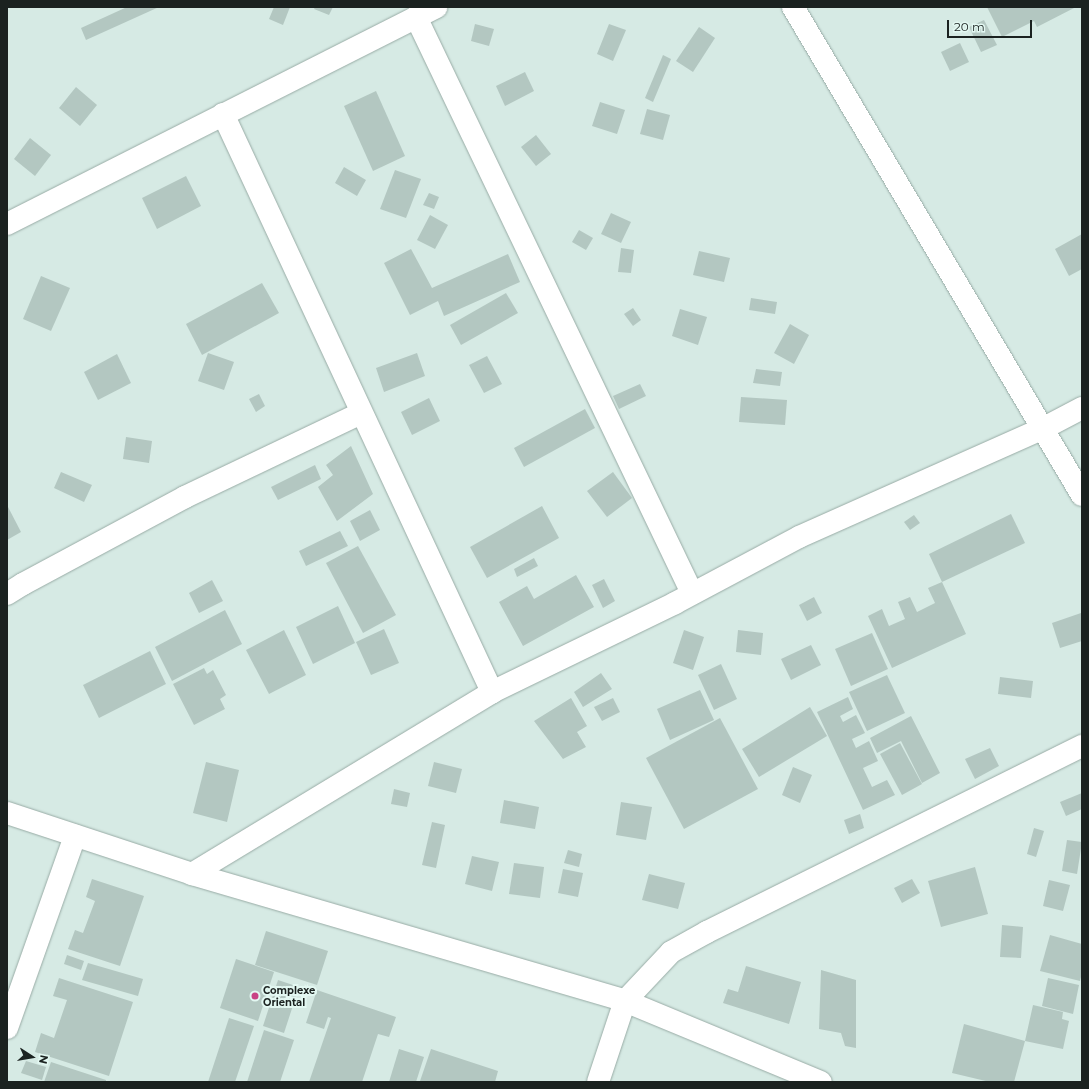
<!DOCTYPE html>
<style>
body{margin:0}
#map{position:relative;width:1089px;height:1089px;overflow:hidden;background:#d6eae4;font-family:Montserrat,sans-serif}
div>[style]{position:absolute}
.building>*{inset:0;background:#b3c7c1}
.roads{filter:drop-shadow(0 0 1px #98aba5) drop-shadow(0 0 1px #98aba5)}
.minor>*{height:22px;margin:-11px;padding:0 11px;transform-origin:11px;border-radius:11px;background:#fff}
.dots>*{width:11px;height:11px;translate:-50% -50%;box-sizing:border-box;border:2px solid #e3f8f2;border-radius:50%}
span{translate:-50% -50%;white-space:nowrap;text-align:center;line-height:1.15;-webkit-text-stroke:4px #e3f8f2;paint-order:stroke}
.poi-label{font-size:10px;color:#1b2220;font-weight:700}
.left{translate:0 -50%;text-align:left}
.frame{position:absolute;inset:0;border:8px solid #1b2220;pointer-events:none}
.north{position:absolute;left:12px;top:1037px;width:40px;height:40px;-webkit-text-stroke:3px #e3f8f2;paint-order:stroke;rotate:102deg;font-size:11px;font-weight:700;line-height:16px;text-align:center;color:#1b2220}
.north::after{content:'';display:block;margin:auto;width:14px;height:18px;background:#1b2220;clip-path:polygon(50% 0,100% 100%,50% 72%,0 100%)}
.scale{position:absolute;left:947px;top:20px;width:85px;height:18px;box-sizing:border-box;border:2px solid #1b2220;border-top:0;padding-left:5px;font-size:12px;line-height:14px;white-space:nowrap;color:#1b2220;-webkit-text-stroke:3px #e3f8f2;paint-order:stroke}
</style>
<div id="map">
<div class="building">
<i style="clip-path:polygon(127px 7px,159px 7px,86px 40px,81px 28px)"></i>
<i style="clip-path:polygon(274px 7px,290px 7px,283px 25px,269px 19px)"></i>
<i style="clip-path:polygon(315px 7px,333px 7px,329px 15px,314px 9px)"></i>
<i style="clip-path:polygon(987px 7px,1076px 7px,1037px 27px,1034px 21px,1002px 37px)"></i>
<i style="clip-path:polygon(984px 20px,997px 45px,981px 52px,969px 27px)"></i>
<i style="clip-path:polygon(475px 24px,494px 29px,489px 46px,471px 41px)"></i>
<i style="clip-path:polygon(609px 24px,626px 30px,613px 61px,597px 54px)"></i>
<i style="clip-path:polygon(699px 27px,715px 38px,693px 72px,676px 61px)"></i>
<i style="clip-path:polygon(960px 43px,969px 62px,950px 71px,941px 52px)"></i>
<i style="clip-path:polygon(663px 55px,671px 59px,653px 102px,645px 98px)"></i>
<i style="clip-path:polygon(525px 72px,534px 91px,505px 106px,496px 86px)"></i>
<i style="clip-path:polygon(76px 87px,97px 105px,80px 126px,59px 108px)"></i>
<i style="clip-path:polygon(376px 91px,405px 156px,373px 171px,344px 106px)"></i>
<i style="clip-path:polygon(600px 102px,625px 110px,617px 134px,592px 126px)"></i>
<i style="clip-path:polygon(647px 109px,670px 115px,663px 140px,640px 134px)"></i>
<i style="clip-path:polygon(536px 135px,551px 154px,536px 166px,521px 147px)"></i>
<i style="clip-path:polygon(30px 138px,51px 155px,35px 176px,14px 159px)"></i>
<i style="clip-path:polygon(344px 167px,366px 180px,357px 196px,335px 183px)"></i>
<i style="clip-path:polygon(395px 170px,421px 179px,406px 218px,380px 209px)"></i>
<i style="clip-path:polygon(186px 176px,201px 206px,157px 229px,142px 198px)"></i>
<i style="clip-path:polygon(429px 193px,439px 197px,434px 209px,423px 205px)"></i>
<i style="clip-path:polygon(611px 213px,631px 222px,621px 243px,601px 234px)"></i>
<i style="clip-path:polygon(430px 215px,448px 225px,435px 249px,417px 240px)"></i>
<i style="clip-path:polygon(579px 230px,593px 238px,586px 250px,572px 242px)"></i>
<i style="clip-path:polygon(1082px 234px,1082px 269px,1069px 276px,1055px 249px)"></i>
<i style="clip-path:polygon(621px 248px,634px 250px,631px 273px,618px 272px)"></i>
<i style="clip-path:polygon(411px 249px,432px 288px,508px 254px,520px 282px,444px 316px,438px 301px,410px 315px,384px 263px)"></i>
<i style="clip-path:polygon(699px 251px,730px 258px,724px 282px,693px 275px)"></i>
<i style="clip-path:polygon(41px 276px,70px 288px,51px 331px,23px 319px)"></i>
<i style="clip-path:polygon(262px 283px,279px 313px,202px 355px,186px 324px)"></i>
<i style="clip-path:polygon(506px 293px,518px 313px,461px 345px,450px 325px)"></i>
<i style="clip-path:polygon(751px 298px,777px 302px,775px 314px,749px 310px)"></i>
<i style="clip-path:polygon(633px 308px,641px 320px,633px 326px,624px 314px)"></i>
<i style="clip-path:polygon(680px 309px,707px 317px,698px 345px,672px 336px)"></i>
<i style="clip-path:polygon(790px 324px,809px 335px,794px 364px,774px 353px)"></i>
<i style="clip-path:polygon(208px 353px,234px 362px,224px 390px,198px 381px)"></i>
<i style="clip-path:polygon(417px 353px,425px 376px,384px 392px,376px 368px)"></i>
<i style="clip-path:polygon(117px 354px,131px 383px,98px 400px,84px 372px)"></i>
<i style="clip-path:polygon(487px 356px,502px 384px,484px 393px,469px 365px)"></i>
<i style="clip-path:polygon(756px 369px,782px 372px,780px 386px,753px 383px)"></i>
<i style="clip-path:polygon(640px 384px,646px 396px,619px 409px,613px 396px)"></i>
<i style="clip-path:polygon(259px 394px,265px 406px,256px 412px,249px 399px)"></i>
<i style="clip-path:polygon(741px 397px,787px 400px,785px 425px,739px 422px)"></i>
<i style="clip-path:polygon(429px 398px,440px 421px,412px 435px,401px 412px)"></i>
<i style="clip-path:polygon(585px 409px,595px 428px,524px 467px,514px 448px)"></i>
<i style="clip-path:polygon(126px 437px,152px 441px,149px 463px,123px 459px)"></i>
<i style="clip-path:polygon(351px 446px,373px 494px,337px 521px,318px 487px,333px 475px,326px 465px)"></i>
<i style="clip-path:polygon(315px 465px,321px 479px,278px 500px,271px 487px)"></i>
<i style="clip-path:polygon(61px 472px,92px 485px,84px 502px,54px 488px)"></i>
<i style="clip-path:polygon(613px 472px,632px 498px,607px 517px,587px 491px)"></i>
<i style="clip-path:polygon(7px 505px,21px 532px,7px 540px)"></i>
<i style="clip-path:polygon(542px 506px,559px 538px,487px 578px,470px 547px)"></i>
<i style="clip-path:polygon(370px 510px,380px 530px,360px 541px,350px 521px)"></i>
<i style="clip-path:polygon(1011px 514px,1025px 543px,942px 582px,929px 554px)"></i>
<i style="clip-path:polygon(914px 515px,920px 523px,910px 530px,904px 522px)"></i>
<i style="clip-path:polygon(340px 531px,348px 546px,306px 566px,299px 551px)"></i>
<i style="clip-path:polygon(358px 546px,396px 615px,363px 633px,326px 563px)"></i>
<i style="clip-path:polygon(534px 558px,538px 566px,517px 577px,514px 569px)"></i>
<i style="clip-path:polygon(576px 575px,594px 607px,523px 646px,499px 602px,527px 586px,534px 599px)"></i>
<i style="clip-path:polygon(604px 579px,615px 601px,603px 608px,592px 585px)"></i>
<i style="clip-path:polygon(212px 580px,223px 601px,199px 613px,189px 593px)"></i>
<i style="clip-path:polygon(942px 582px,966px 634px,892px 668px,868px 616px,882px 609px,889px 626px,905px 619px,898px 602px,910px 597px,917px 612px,935px 603px,928px 588px)"></i>
<i style="clip-path:polygon(814px 597px,822px 613px,807px 621px,799px 605px)"></i>
<i style="clip-path:polygon(338px 606px,355px 643px,313px 664px,296px 627px)"></i>
<i style="clip-path:polygon(225px 610px,242px 644px,172px 681px,155px 647px)"></i>
<i style="clip-path:polygon(1081px 613px,1082px 641px,1060px 648px,1052px 623px)"></i>
<i style="clip-path:polygon(384px 629px,399px 663px,371px 675px,356px 642px)"></i>
<i style="clip-path:polygon(284px 630px,306px 675px,269px 694px,246px 650px)"></i>
<i style="clip-path:polygon(684px 630px,704px 637px,693px 670px,673px 663px)"></i>
<i style="clip-path:polygon(738px 630px,763px 633px,761px 655px,736px 652px)"></i>
<i style="clip-path:polygon(872px 633px,888px 669px,851px 686px,835px 649px)"></i>
<i style="clip-path:polygon(811px 645px,821px 665px,791px 680px,781px 659px)"></i>
<i style="clip-path:polygon(150px 651px,166px 684px,99px 718px,83px 685px)"></i>
<i style="clip-path:polygon(721px 664px,737px 699px,714px 710px,698px 675px)"></i>
<i style="clip-path:polygon(204px 668px,207px 674px,213px 670px,226px 695px,220px 699px,225px 709px,194px 725px,173px 684px)"></i>
<i style="clip-path:polygon(601px 673px,612px 689px,583px 707px,574px 692px)"></i>
<i style="clip-path:polygon(887px 675px,905px 713px,867px 731px,849px 692px)"></i>
<i style="clip-path:polygon(1000px 677px,1033px 681px,1031px 698px,998px 694px)"></i>
<i style="clip-path:polygon(700px 690px,714px 720px,670px 740px,657px 709px)"></i>
<i style="clip-path:polygon(848px 697px,853px 709px,840px 716px,843px 722px,856px 715px,865px 733px,852px 739px,856px 748px,869px 741px,878px 761px,863px 768px,872px 787px,887px 780px,895px 795px,863px 810px,817px 712px)"></i>
<i style="clip-path:polygon(571px 698px,587px 726px,577px 732px,586px 747px,563px 759px,534px 721px)"></i>
<i style="clip-path:polygon(613px 698px,620px 712px,602px 721px,594px 707px)"></i>
<i style="clip-path:polygon(810px 707px,827px 736px,759px 777px,742px 749px)"></i>
<i style="clip-path:polygon(911px 716px,940px 773px,922px 783px,901px 741px,877px 753px,870px 738px)"></i>
<i style="clip-path:polygon(720px 718px,758px 789px,684px 829px,646px 758px)"></i>
<i style="clip-path:polygon(900px 743px,922px 784px,902px 795px,880px 754px)"></i>
<i style="clip-path:polygon(990px 748px,999px 766px,975px 779px,965px 759px)"></i>
<i style="clip-path:polygon(206px 762px,239px 770px,227px 822px,193px 813px)"></i>
<i style="clip-path:polygon(434px 762px,462px 769px,456px 793px,428px 786px)"></i>
<i style="clip-path:polygon(793px 767px,812px 775px,800px 803px,782px 795px)"></i>
<i style="clip-path:polygon(394px 789px,410px 793px,407px 807px,391px 804px)"></i>
<i style="clip-path:polygon(1082px 793px,1082px 809px,1066px 816px,1060px 802px)"></i>
<i style="clip-path:polygon(504px 800px,539px 807px,535px 829px,500px 823px)"></i>
<i style="clip-path:polygon(621px 802px,652px 807px,646px 840px,616px 835px)"></i>
<i style="clip-path:polygon(860px 814px,864px 828px,849px 834px,844px 820px)"></i>
<i style="clip-path:polygon(432px 822px,445px 825px,436px 868px,422px 865px)"></i>
<i style="clip-path:polygon(1034px 828px,1044px 831px,1036px 857px,1027px 854px)"></i>
<i style="clip-path:polygon(1067px 840px,1082px 842px,1077px 874px,1062px 871px)"></i>
<i style="clip-path:polygon(568px 850px,582px 854px,579px 867px,564px 863px)"></i>
<i style="clip-path:polygon(472px 856px,499px 862px,492px 891px,465px 884px)"></i>
<i style="clip-path:polygon(514px 863px,544px 867px,540px 898px,509px 894px)"></i>
<i style="clip-path:polygon(975px 867px,988px 914px,941px 927px,928px 881px)"></i>
<i style="clip-path:polygon(563px 869px,583px 873px,578px 897px,558px 893px)"></i>
<i style="clip-path:polygon(649px 874px,685px 883px,678px 909px,642px 900px)"></i>
<i style="clip-path:polygon(92px 879px,144px 896px,120px 966px,68px 949px,75px 930px,83px 933px,95px 901px,86px 897px)"></i>
<i style="clip-path:polygon(912px 879px,920px 893px,902px 903px,894px 888px)"></i>
<i style="clip-path:polygon(1049px 880px,1070px 885px,1063px 911px,1043px 906px)"></i>
<i style="clip-path:polygon(1002px 925px,1023px 927px,1021px 958px,1000px 957px)"></i>
<i style="clip-path:polygon(266px 931px,328px 951px,317px 985px,255px 965px)"></i>
<i style="clip-path:polygon(1050px 935px,1082px 944px,1082px 973px,1080px 981px,1040px 971px)"></i>
<i style="clip-path:polygon(67px 955px,84px 961px,81px 970px,64px 964px)"></i>
<i style="clip-path:polygon(236px 959px,274px 972px,258px 1021px,220px 1008px)"></i>
<i style="clip-path:polygon(88px 963px,143px 979px,138px 996px,82px 980px)"></i>
<i style="clip-path:polygon(746px 966px,801px 982px,789px 1024px,723px 1003px,728px 989px,738px 992px)"></i>
<i style="clip-path:polygon(821px 970px,856px 980px,856px 1048px,845px 1046px,841px 1033px,819px 1029px)"></i>
<i style="clip-path:polygon(59px 978px,133px 1002px,109px 1076px,35px 1052px,41px 1033px,54px 1038px,67px 1000px,53px 996px)"></i>
<i style="clip-path:polygon(1048px 978px,1079px 985px,1073px 1014px,1042px 1006px)"></i>
<i style="clip-path:polygon(278px 980px,299px 987px,284px 1033px,263px 1026px)"></i>
<i style="clip-path:polygon(317px 990px,396px 1017px,389px 1037px,378px 1034px,362px 1082px,309px 1082px,331px 1018px,328px 1017px,324px 1029px,306px 1023px)"></i>
<i style="clip-path:polygon(1033px 1005px,1063px 1012px,1062px 1019px,1069px 1021px,1063px 1049px,1025px 1041px)"></i>
<i style="clip-path:polygon(229px 1018px,254px 1026px,235px 1082px,208px 1082px)"></i>
<i style="clip-path:polygon(964px 1024px,1025px 1041px,1014px 1082px,990px 1082px,952px 1073px)"></i>
<i style="clip-path:polygon(264px 1030px,294px 1040px,280px 1082px,247px 1082px)"></i>
<i style="clip-path:polygon(399px 1049px,424px 1057px,416px 1082px,389px 1082px)"></i>
<i style="clip-path:polygon(431px 1049px,498px 1071px,495px 1082px,420px 1081px)"></i>
<i style="clip-path:polygon(26px 1061px,46px 1067px,42px 1080px,21px 1073px)"></i>
<i style="clip-path:polygon(51px 1062px,106px 1080px,106px 1082px,44px 1082px)"></i>
</div>
<div class="roads">
<div class="minor">
<i style="left:793px;top:7px;width:567px;rotate:59.37deg"></i>
<i style="left:416px;top:17px;width:639px;rotate:64.4deg"></i>
<i style="left:223px;top:114px;width:638px;rotate:65.04deg"></i>
<i style="left:7px;top:224px;width:481px;rotate:-26.8deg"></i>
<i style="left:7px;top:594px;width:19px;rotate:-32deg"></i>
<i style="left:23px;top:584px;width:184px;rotate:-28.2deg"></i>
<i style="left:185px;top:497px;width:195px;rotate:-25.5deg"></i>
<i style="left:7px;top:813px;width:195px;rotate:18.2deg"></i>
<i style="left:192px;top:874px;width:451px;rotate:16.3deg"></i>
<i style="left:625px;top:1001px;width:212px;rotate:22.5deg"></i>
<i style="left:192px;top:874px;width:351px;rotate:-31.2deg"></i>
<i style="left:492px;top:692px;width:203px;rotate:-25.9deg"></i>
<i style="left:675px;top:603px;width:140px;rotate:-28deg"></i>
<i style="left:799px;top:537px;width:268px;rotate:-24deg"></i>
<i style="left:1044px;top:428px;width:43px;rotate:-27.8deg"></i>
<i style="left:7px;top:1028px;width:204px;rotate:-70.5deg"></i>
<i style="left:598px;top:1082px;width:85px;rotate:-71.6deg"></i>
<i style="left:625px;top:1001px;width:67px;rotate:-46.8deg"></i>
<i style="left:671px;top:952px;width:41px;rotate:-29.1deg"></i>
<i style="left:707px;top:932px;width:419px;rotate:-26.4deg"></i>
</div>
</div>
<div class="dots">
<i style="left:255px;top:996px;background:#c94385"></i>
</div>
<div class="poi-label">
<span class="left" style="left:263px;top:996px">Complexe<br>Oriental</span>
</div>
<div class="frame"></div>
<div class="north">N</div>
<div class="scale">20 m</div>
</div>
